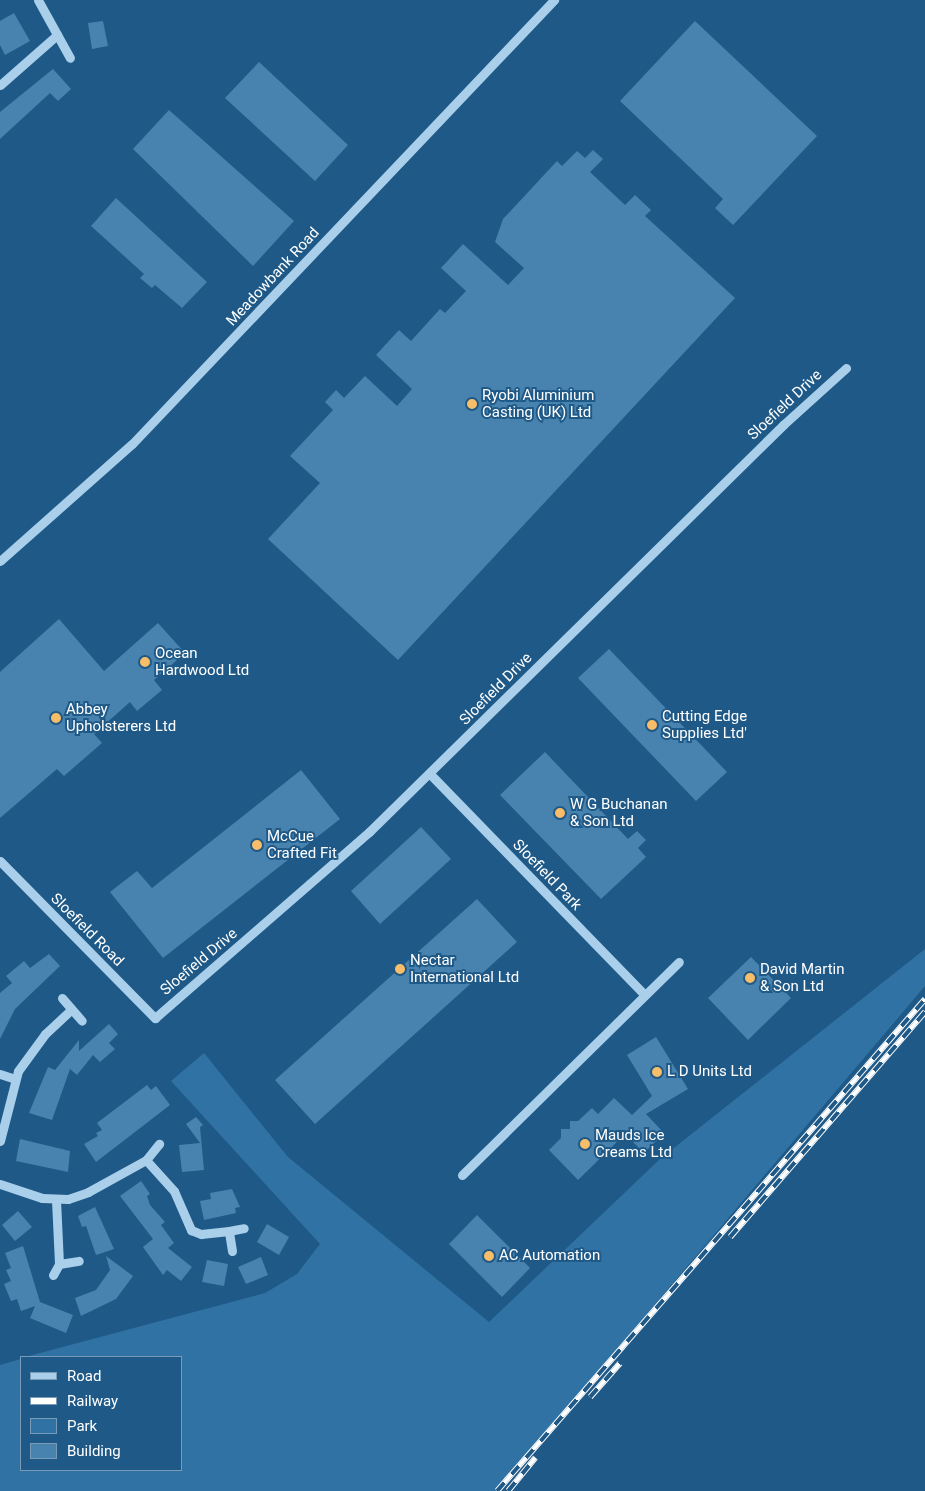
<!DOCTYPE html>
<style>
body{margin:0}
#map{position:relative;width:925px;height:1491px;overflow:hidden;background:#1f5987;font-family:Roboto,sans-serif}
div>[style]{position:absolute}
.green>*{inset:0;background:#3072a3}
.building>*{inset:0;background:#4883af}
.minor>*{height:9px;margin:-4.5px;padding:0 4.5px;transform-origin:4.5px;border-radius:4.5px;background:#a9cfea}
.rail>*{height:5.5px;margin-top:-2.75px;transform-origin:0;background:repeating-linear-gradient(90deg,#1f5987 0 11px,#fff 0 22px);box-sizing:border-box;border-block:1px solid #fff}
.dots>*{width:14px;height:14px;translate:-50% -50%;box-sizing:border-box;border:2px solid #1f5987;border-radius:50%}
span{translate:-50% -50%;white-space:nowrap;text-align:center;line-height:1.15;-webkit-text-stroke:4px #1f5987;paint-order:stroke}
.street-label{font-size:15px;color:#fff}
.poi-label{font-size:15px;color:#fff}
.left{translate:0 -50%;text-align:left}
.legend{position:absolute;left:20px;top:1356px;width:162px;height:115px;box-sizing:border-box;background:#1f5987;border:1px solid #799bb7;margin:0;padding:6px 9px;list-style:none;font-size:15px;color:#fff}
.legend li{display:flex;align-items:center;gap:10px;height:25px}
.legend b{width:25px;border:1px solid #799bb7}
</style>
<div id="map">
<div class="green">
<i style="clip-path:polygon(925px 949px,925px 986px,497px 1491px,0 1491px,0 1365px,21px 1359px,21px 1470px,181px 1470px,181px 1357px,25px 1357px,265px 1293px,297px 1274px,320px 1244px,171px 1081px,204px 1053px,288px 1157px,489px 1322px,660px 1159px)"></i>
</div>
<div class="building">
<i style="clip-path:polygon(14px 13px,30px 41px,5px 55px,0 45px,0 21px)"></i>
<i style="clip-path:polygon(103px 21px,108px 46px,92px 49px,88px 23px)"></i>
<i style="clip-path:polygon(695px 21px,817px 136px,733px 225px,715px 208px,723px 199px,620px 101px)"></i>
<i style="clip-path:polygon(259px 62px,348px 145px,315px 181px,225px 98px)"></i>
<i style="clip-path:polygon(53px 69px,71px 89px,58px 101px,50px 93px,0 139px,0 112px)"></i>
<i style="clip-path:polygon(169px 110px,294px 221px,253px 266px,133px 149px)"></i>
<i style="clip-path:polygon(593px 150px,603px 159px,590px 172px,625px 205px,635px 195px,651px 210px,645px 216px,735px 298px,398px 660px,268px 539px,320px 483px,290px 456px,333px 410px,325px 402px,336px 390px,344px 398px,365px 376px,397px 406px,412px 389px,376px 355px,399px 330px,411px 341px,440px 309px,445px 313px,466px 291px,441px 268px,463px 244px,508px 285px,524px 268px,495px 242px,503px 219px,557px 161px,562px 166px,577px 151px,585px 158px)"></i>
<i style="clip-path:polygon(116px 198px,207px 282px,182px 308px,155px 285px,152px 288px,140px 278px,144px 274px,91px 226px)"></i>
<i style="clip-path:polygon(59px 619px,104px 671px,158px 623px,185px 653px,154px 680px,162px 690px,137px 711px,130px 702px,94px 734px,102px 743px,64px 776px,57px 769px,0 818px,0 672px)"></i>
<i style="clip-path:polygon(609px 649px,727px 772px,696px 801px,578px 678px)"></i>
<i style="clip-path:polygon(545px 752px,628px 839px,637px 831px,646px 840px,638px 848px,646px 857px,601px 899px,500px 795px)"></i>
<i style="clip-path:polygon(301px 770px,340px 819px,163px 958px,110px 892px,137px 871px,152px 888px)"></i>
<i style="clip-path:polygon(421px 827px,451px 859px,380px 924px,351px 891px)"></i>
<i style="clip-path:polygon(477px 899px,517px 942px,315px 1124px,275px 1080px)"></i>
<i style="clip-path:polygon(49px 954px,60px 966px,15px 1009px,0 1039px,0 993px,12px 983px,6px 976px,24px 961px,30px 968px)"></i>
<i style="clip-path:polygon(751px 957px,791px 998px,748px 1040px,708px 998px)"></i>
<i style="clip-path:polygon(109px 1024px,118px 1034px,109px 1043px,115px 1049px,100px 1062px,93px 1055px,77px 1075px,70px 1069px,52px 1120px,29px 1113px,48px 1067px,55px 1070px,79px 1040px,79px 1051px)"></i>
<i style="clip-path:polygon(656px 1037px,688px 1089px,646px 1114px,664px 1133px,644px 1153px,625px 1134px,578px 1180px,549px 1150px,561px 1138px,561px 1129px,570px 1129px,570px 1121px,578px 1121px,592px 1108px,598px 1114px,614px 1098px,632px 1115px,652px 1096px,627px 1055px)"></i>
<i style="clip-path:polygon(147px 1085px,151px 1090px,156px 1086px,170px 1105px,96px 1162px,84px 1144px,98px 1136px,96px 1133px,102px 1130px,97px 1123px)"></i>
<i style="clip-path:polygon(196px 1117px,203px 1125px,200px 1127px,204px 1170px,182px 1172px,179px 1145px,200px 1143px,186px 1124px)"></i>
<i style="clip-path:polygon(20px 1139px,70px 1151px,68px 1172px,16px 1161px)"></i>
<i style="clip-path:polygon(141px 1181px,150px 1194px,147px 1196px,150px 1205px,165px 1222px,161px 1225px,174px 1243px,168px 1248px,192px 1267px,181px 1281px,167px 1270px,163px 1275px,143px 1247px,153px 1239px,120px 1196px)"></i>
<i style="clip-path:polygon(232px 1189px,240px 1207px,235px 1208px,236px 1213px,204px 1220px,200px 1201px,211px 1199px,210px 1193px)"></i>
<i style="clip-path:polygon(95px 1207px,114px 1249px,96px 1255px,86px 1226px,82px 1227px,78px 1216px)"></i>
<i style="clip-path:polygon(18px 1211px,32px 1227px,15px 1241px,2px 1225px)"></i>
<i style="clip-path:polygon(477px 1215px,530px 1268px,502px 1297px,449px 1244px)"></i>
<i style="clip-path:polygon(267px 1224px,289px 1237px,279px 1255px,257px 1242px)"></i>
<i style="clip-path:polygon(23px 1246px,40px 1302px,73px 1315px,66px 1333px,30px 1318px,35px 1306px,21px 1311px,17px 1299px,11px 1301px,4px 1284px,11px 1281px,6px 1270px,11px 1268px,5px 1253px)"></i>
<i style="clip-path:polygon(106px 1256px,133px 1276px,116px 1299px,81px 1316px,75px 1298px,96px 1290px,110px 1270px)"></i>
<i style="clip-path:polygon(261px 1257px,268px 1275px,246px 1284px,238px 1267px)"></i>
<i style="clip-path:polygon(207px 1260px,228px 1264px,224px 1286px,202px 1282px)"></i>
</div>
<div class="minor">
<i style="left:38px;top:0;width:66px;rotate:61.1deg"></i>
<i style="left:0;top:85px;width:76px;rotate:-41.3deg"></i>
<i style="left:0;top:561px;width:176px;rotate:-41.6deg"></i>
<i style="left:132px;top:444px;width:613px;rotate:-46.46deg"></i>
<i style="left:430px;top:774px;width:308px;rotate:45.8deg"></i>
<i style="left:0;top:861px;width:221px;rotate:45.4deg"></i>
<i style="left:155px;top:1018px;width:284px;rotate:-41deg"></i>
<i style="left:369px;top:832px;width:581px;rotate:-44.51deg"></i>
<i style="left:783px;top:425px;width:85px;rotate:-42.1deg"></i>
<i style="left:62px;top:998px;width:30px;rotate:49deg"></i>
<i style="left:0;top:1074px;width:16px;rotate:18deg"></i>
<i style="left:0;top:1141px;width:72px;rotate:-75.6deg"></i>
<i style="left:18px;top:1071px;width:46px;rotate:-53.9deg"></i>
<i style="left:45px;top:1034px;width:34px;rotate:-43deg"></i>
<i style="left:146px;top:1160px;width:21px;rotate:-51deg"></i>
<i style="left:462px;top:1175px;width:304px;rotate:-44.5deg"></i>
<i style="left:0;top:1184px;width:44px;rotate:18.4deg"></i>
<i style="left:42px;top:1198px;width:26px;rotate:2deg"></i>
<i style="left:68px;top:1199px;width:21px;rotate:-19deg"></i>
<i style="left:88px;top:1192px;width:66px;rotate:-28.9deg"></i>
<i style="left:146px;top:1160px;width:42px;rotate:47.9deg"></i>
<i style="left:174px;top:1191px;width:43px;rotate:66.4deg"></i>
<i style="left:191px;top:1230px;width:11px;rotate:22deg"></i>
<i style="left:201px;top:1234px;width:28px;rotate:-6deg"></i>
<i style="left:56px;top:1200px;width:64px;rotate:87.3deg"></i>
<i style="left:232px;top:1251px;width:20px;rotate:-99deg"></i>
<i style="left:229px;top:1231px;width:15px;rotate:-11deg"></i>
<i style="left:53px;top:1275px;width:13px;rotate:-61deg"></i>
<i style="left:59px;top:1264px;width:20px;rotate:-9deg"></i>
</div>
<div class="rail">
<i style="left:730px;top:1237px;width:298px;rotate:-49.1deg"></i>
<i style="left:590px;top:1397px;width:45px;rotate:-48.6deg"></i>
<i style="left:497px;top:1491px;width:652px;rotate:-48.98deg"></i>
<i style="left:508px;top:1491px;width:43px;rotate:-50.7deg"></i>
</div>
<div class="dots">
<i style="left:472px;top:404px;background:#f8bd69"></i>
<i style="left:145px;top:662px;background:#f8bd69"></i>
<i style="left:56px;top:718px;background:#f8bd69"></i>
<i style="left:652px;top:725px;background:#f8bd69"></i>
<i style="left:560px;top:813px;background:#f8bd69"></i>
<i style="left:257px;top:845px;background:#f8bd69"></i>
<i style="left:400px;top:969px;background:#f8bd69"></i>
<i style="left:750px;top:978px;background:#f8bd69"></i>
<i style="left:657px;top:1072px;background:#f8bd69"></i>
<i style="left:585px;top:1144px;background:#f8bd69"></i>
<i style="left:489px;top:1256px;background:#f8bd69"></i>
</div>
<div class="street-label">
<span style="left:273px;top:277px;rotate:-47deg">Meadowbank Road</span>
<span style="left:785px;top:405px;rotate:-43deg">Sloefield Drive</span>
<span style="left:496px;top:689px;rotate:-45deg">Sloefield Drive</span>
<span style="left:547px;top:875px;rotate:46deg">Sloefield Park</span>
<span style="left:87px;top:930px;rotate:45deg">Sloefield Road</span>
<span style="left:199px;top:962px;rotate:-40deg">Sloefield Drive</span>
</div>
<div class="poi-label">
<span class="left" style="left:482px;top:404px">Ryobi Aluminium<br>Casting (UK) Ltd</span>
<span class="left" style="left:155px;top:662px">Ocean<br>Hardwood Ltd</span>
<span class="left" style="left:66px;top:718px">Abbey<br>Upholsterers Ltd</span>
<span class="left" style="left:662px;top:725px">Cutting Edge<br>Supplies Ltd'</span>
<span class="left" style="left:570px;top:813px">W G Buchanan<br>&amp; Son Ltd</span>
<span class="left" style="left:267px;top:845px">McCue<br>Crafted Fit</span>
<span class="left" style="left:410px;top:969px">Nectar<br>International Ltd</span>
<span class="left" style="left:760px;top:978px">David Martin<br>&amp; Son Ltd</span>
<span class="left" style="left:667px;top:1072px">L D Units Ltd</span>
<span class="left" style="left:595px;top:1144px">Mauds Ice<br>Creams Ltd</span>
<span class="left" style="left:499px;top:1256px">AC Automation</span>
</div>
<ul class="legend">
<li><b style="height:6px;background:#a9cfea"></b>Road</li>
<li><b style="height:6px;background:#fff"></b>Railway</li>
<li><b style="height:14px;background:#3072a3"></b>Park</li>
<li><b style="height:14px;background:#4883af"></b>Building</li>
</ul>
</div>
